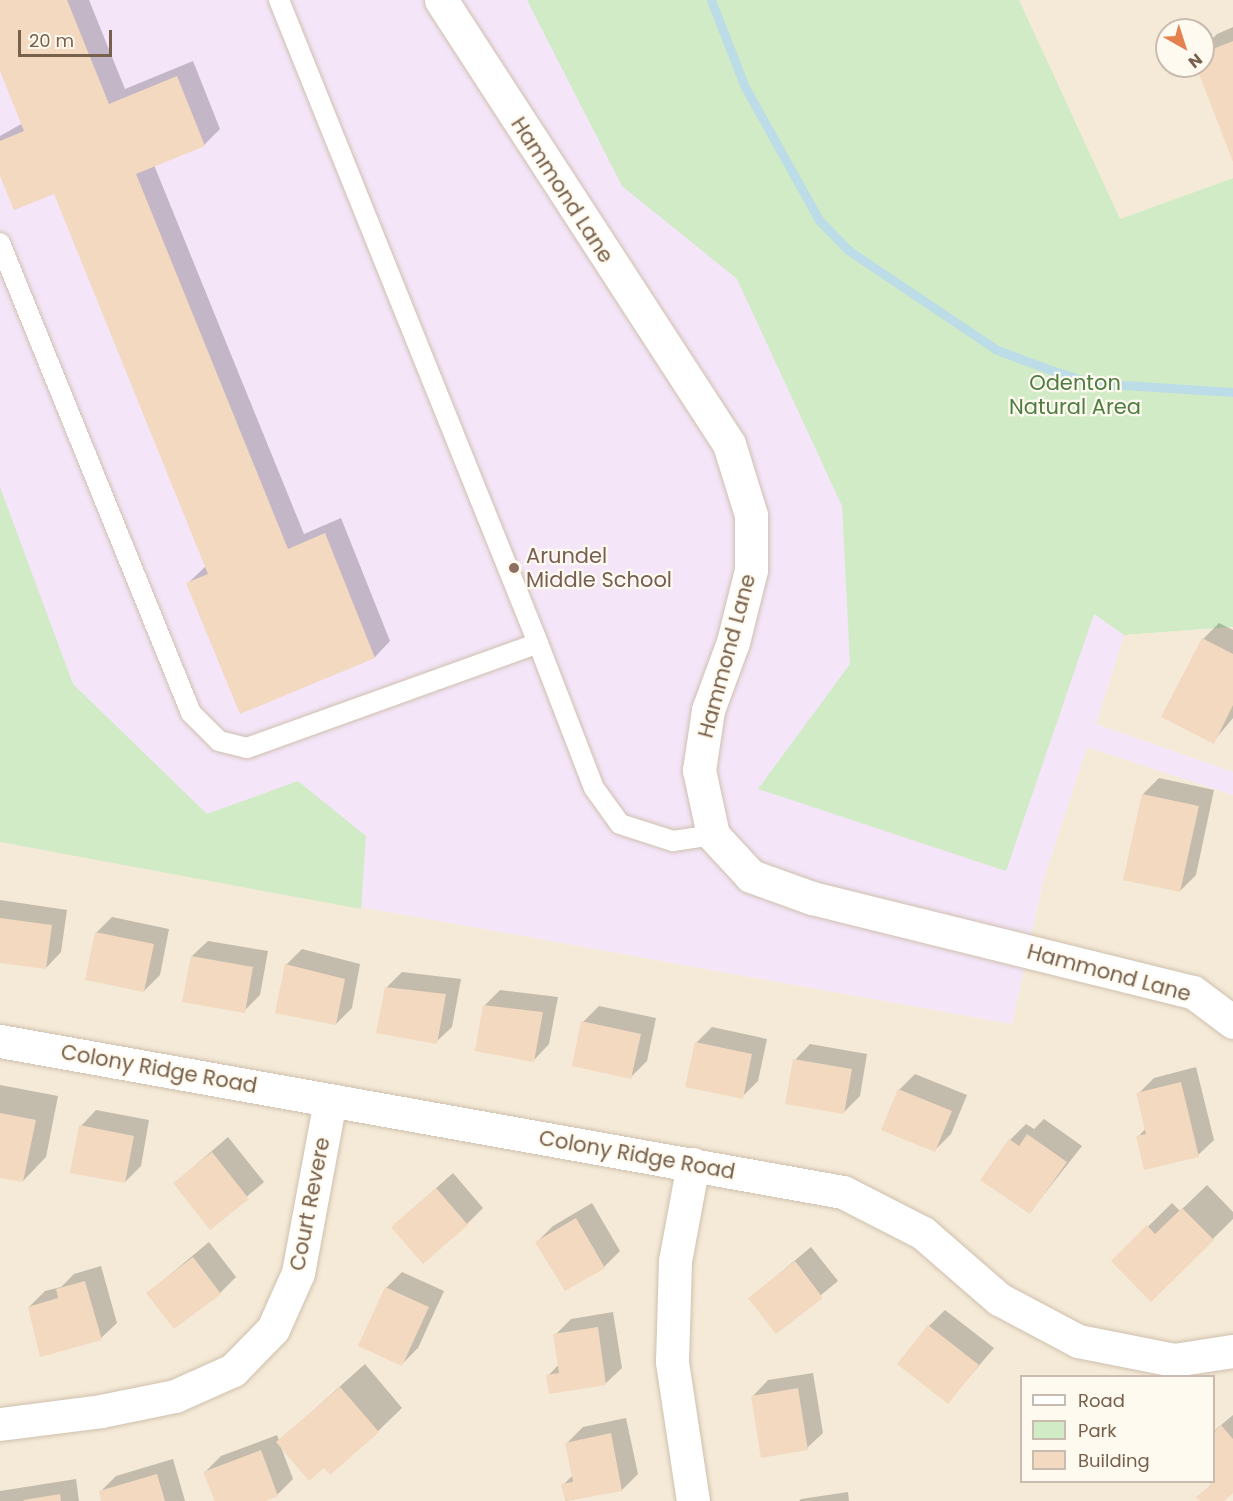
<!DOCTYPE html>
<style>
body{margin:0}
#map{position:relative;width:1233px;height:1501px;overflow:hidden;background:#fcf7e9;font-family:Poppins,sans-serif}
div>[style]{position:absolute}
.residential>*{inset:0;background:#f4ead7}
.education>*{inset:0;background:#f4e5f9}
.green>*{inset:0;background:#d1ebc6}
.shadow>*{inset:0;background:#0003}
.stream>*{height:9px;margin:-4.5px;padding:0 4.5px;transform-origin:4.5px;border-radius:4.5px;background:#bcdce7}
.building>*{inset:0;background:#f2d9c0}
.roads{filter:drop-shadow(0 0 2px #cfc0ae) drop-shadow(0 0 2px #cfc0ae)}
.service>*{height:20px;margin:-10px;padding:0 10px;transform-origin:10px;border-radius:10px;background:#fff}
.minor>*{height:33px;margin:-16.5px;padding:0 16.5px;transform-origin:16.5px;border-radius:16.5px;background:#fff}
.dots>*{width:16px;height:16px;translate:-50% -50%;box-sizing:border-box;border:3px solid #fffaef;border-radius:50%}
span{translate:-50% -50%;white-space:nowrap;text-align:center;line-height:1.15;-webkit-text-stroke:4.5px #fffaef;paint-order:stroke}
.street-label{font-size:21px;color:#77604c}
.park-label{font-size:21px;color:#4e7d43}
.education-label{font-size:21px;color:#785e54}
.left{translate:0 -50%;text-align:left}
.legend{position:absolute;left:1020px;top:1375px;width:195px;height:108px;box-sizing:border-box;background:#fffaef;border:2px solid #c9bcae;margin:0;padding:8px 10px;list-style:none;font-size:18px;color:#77604c}
.legend li{display:flex;align-items:center;gap:12px;height:30px}
.legend b{width:30px;border:2px solid #c9bcae}
.north{position:absolute;left:1155px;top:18px;width:60px;height:60px;box-sizing:border-box;background:#fffaef;border:2px solid #c9bcae;border-radius:50%;rotate:141deg;font-size:16px;font-weight:700;line-height:24px;text-align:center;color:#77604c}
.north::after{content:'';display:block;margin:auto;width:21px;height:27px;background:#e5804f;clip-path:polygon(50% 0,100% 100%,50% 72%,0 100%)}
.scale{position:absolute;left:18px;top:30px;width:94px;height:27px;box-sizing:border-box;border:3px solid #77604c;border-top:0;padding-left:8px;font-size:18px;line-height:21px;white-space:nowrap;color:#77604c;-webkit-text-stroke:4px #fffaef;paint-order:stroke}
</style>
<div id="map">
<div class="residential">
<i style="clip-path:polygon(evenodd,985px 0,1233px 0,1233px 178px,1074px 236px,985px 0,1167px 30px,1203px 30px,1203px 66px,1167px 66px,1167px 30px)"></i>
<i style="clip-path:polygon(1233px 627px,1233px 772px,1096px 724px,1124px 635px)"></i>
<i style="clip-path:polygon(evenodd,1087px 747px,1233px 795px,1233px 1501px,0 1501px,0 842px,1012px 1024px,1043px 881px,1087px 747px,1022px 1376px,1214px 1376px,1214px 1482px,1022px 1482px,1022px 1376px)"></i>
</div>
<div class="education">
<i style="clip-path:polygon(0 0,711px 0,932px 501px,1124px 635px,1096px 724px,1233px 772px,1233px 795px,1087px 747px,1043px 881px,1012px 1024px,0 842px)"></i>
</div>
<div class="green">
<i style="clip-path:polygon(527px 0,1019px 0,1120px 219px,1233px 178px,1233px 627px,1124px 635px,1094px 614px,1006px 871px,758px 789px,850px 664px,842px 506px,737px 279px,622px 186px)"></i>
<i style="clip-path:polygon(0 487px,73px 684px,207px 814px,298px 781px,366px 836px,361px 909px,0 842px)"></i>
</div>
<div class="shadow">
<i style="clip-path:polygon(0 0,89px 0,125px 89px,193px 61px,220px 129px,204px 145px,154px 165px,304px 534px,341px 518px,390px 641px,375px 657px,240px 712px,188px 583px,206px 566px,55px 192px,0 172px,0 136px,23px 123px,0 67px)"></i>
<i style="clip-path:polygon(1233px 27px,1233px 158px,1197px 66px,1203px 66px,1203px 48px,1217px 34px)"></i>
<i style="clip-path:polygon(1219px 623px,1233px 630px,1233px 718px,1213px 742px,1203px 639px)"></i>
<i style="clip-path:polygon(1159px 778px,1214px 790px,1196px 875px,1180px 891px,1143px 794px)"></i>
<i style="clip-path:polygon(0 900px,67px 910px,61px 952px,46px 968px,0 961px)"></i>
<i style="clip-path:polygon(112px 917px,169px 929px,160px 975px,144px 991px,96px 933px)"></i>
<i style="clip-path:polygon(208px 941px,268px 951px,260px 995px,244px 1011px,192px 956px)"></i>
<i style="clip-path:polygon(302px 949px,360px 964px,352px 1008px,336px 1024px,286px 965px)"></i>
<i style="clip-path:polygon(402px 972px,461px 979px,452px 1027px,436px 1042px,386px 988px)"></i>
<i style="clip-path:polygon(500px 990px,558px 997px,549px 1044px,534px 1060px,484px 1006px)"></i>
<i style="clip-path:polygon(599px 1006px,656px 1018px,647px 1061px,631px 1077px,583px 1022px)"></i>
<i style="clip-path:polygon(712px 1027px,767px 1039px,758px 1081px,742px 1097px,696px 1043px)"></i>
<i style="clip-path:polygon(810px 1044px,867px 1054px,860px 1096px,844px 1112px,795px 1060px)"></i>
<i style="clip-path:polygon(1196px 1067px,1214px 1140px,1198px 1155px,1138px 1137px,1146px 1128px,1138px 1094px,1154px 1078px)"></i>
<i style="clip-path:polygon(915px 1074px,967px 1095px,951px 1134px,935px 1150px,899px 1090px)"></i>
<i style="clip-path:polygon(0 1085px,58px 1096px,46px 1157px,23px 1181px,0 1176px)"></i>
<i style="clip-path:polygon(96px 1110px,149px 1120px,141px 1166px,125px 1182px,81px 1126px)"></i>
<i style="clip-path:polygon(1044px 1119px,1082px 1146px,1030px 1212px,1010px 1140px,1026px 1124px,1034px 1129px)"></i>
<i style="clip-path:polygon(228px 1137px,264px 1182px,210px 1228px,175px 1183px)"></i>
<i style="clip-path:polygon(453px 1173px,483px 1208px,467px 1224px,393px 1227px)"></i>
<i style="clip-path:polygon(1207px 1185px,1233px 1212px,1233px 1219px,1151px 1300px,1113px 1261px,1172px 1203px,1180px 1211px)"></i>
<i style="clip-path:polygon(592px 1203px,620px 1251px,604px 1267px,537px 1242px,553px 1226px)"></i>
<i style="clip-path:polygon(209px 1242px,236px 1277px,220px 1293px,148px 1293px)"></i>
<i style="clip-path:polygon(811px 1247px,838px 1281px,776px 1332px,750px 1298px)"></i>
<i style="clip-path:polygon(101px 1266px,117px 1323px,101px 1338px,29px 1307px,45px 1291px,61px 1287px,74px 1274px)"></i>
<i style="clip-path:polygon(402px 1272px,444px 1291px,418px 1348px,402px 1364px,386px 1288px)"></i>
<i style="clip-path:polygon(945px 1310px,994px 1348px,948px 1402px,929px 1326px)"></i>
<i style="clip-path:polygon(613px 1312px,622px 1368px,606px 1383px,548px 1376px,559px 1364px,555px 1335px,571px 1319px)"></i>
<i style="clip-path:polygon(365px 1364px,402px 1408px,378px 1431px,325px 1466px,281px 1447px,293px 1479px,277px 1495px,261px 1501px,216px 1501px,205px 1472px,221px 1456px,277px 1435px,279px 1441px)"></i>
<i style="clip-path:polygon(813px 1373px,823px 1433px,807px 1448px,753px 1396px,768px 1380px)"></i>
<i style="clip-path:polygon(1233px 1415px,1233px 1491px,1222px 1501px,1202px 1501px,1198px 1497px,1214px 1482px,1214px 1431px)"></i>
<i style="clip-path:polygon(626px 1418px,638px 1474px,622px 1490px,566px 1501px,563px 1485px,573px 1475px,567px 1443px,583px 1427px)"></i>
<i style="clip-path:polygon(173px 1459px,185px 1501px,103px 1501px,100px 1492px,116px 1476px)"></i>
<i style="clip-path:polygon(76px 1479px,79px 1501px,0 1501px,0 1491px)"></i>
<i style="clip-path:polygon(848px 1492px,849px 1501px,799px 1501px,801px 1499px)"></i>
</div>
<div class="stream">
<i style="left:711px;top:0;width:93px;rotate:68.7deg"></i>
<i style="left:745px;top:87px;width:152px;rotate:60.9deg"></i>
<i style="left:819px;top:220px;width:42px;rotate:46deg"></i>
<i style="left:848px;top:250px;width:179px;rotate:33.9deg"></i>
<i style="left:997px;top:350px;width:58px;rotate:20.3deg"></i>
<i style="left:1051px;top:370px;width:43px;rotate:17.6deg"></i>
<i style="left:1092px;top:383px;width:141px;rotate:3.7deg"></i>
</div>
<div class="building">
<i style="clip-path:polygon(0 0,67px 0,109px 104px,177px 76px,205px 146px,136px 174px,288px 549px,325px 533px,375px 658px,240px 714px,186px 583px,208px 574px,54px 194px,14px 210px,0 176px,0 141px,24px 131px,0 71px)"></i>
<i style="clip-path:polygon(1233px 41px,1233px 162px,1196px 66px,1203px 66px,1203px 53px)"></i>
<i style="clip-path:polygon(1202px 638px,1233px 654px,1233px 705px,1214px 744px,1161px 717px)"></i>
<i style="clip-path:polygon(1142px 794px,1199px 806px,1180px 892px,1123px 880px)"></i>
<i style="clip-path:polygon(0 918px,52px 925px,46px 969px,0 963px)"></i>
<i style="clip-path:polygon(95px 932px,154px 944px,144px 992px,85px 980px)"></i>
<i style="clip-path:polygon(191px 956px,253px 967px,245px 1013px,182px 1002px)"></i>
<i style="clip-path:polygon(285px 964px,345px 979px,336px 1025px,275px 1013px)"></i>
<i style="clip-path:polygon(385px 987px,446px 994px,437px 1044px,376px 1033px)"></i>
<i style="clip-path:polygon(483px 1005px,543px 1012px,534px 1062px,475px 1051px)"></i>
<i style="clip-path:polygon(581px 1021px,641px 1034px,631px 1079px,572px 1066px)"></i>
<i style="clip-path:polygon(695px 1042px,752px 1054px,743px 1099px,685px 1087px)"></i>
<i style="clip-path:polygon(793px 1059px,852px 1069px,844px 1114px,785px 1104px)"></i>
<i style="clip-path:polygon(1181px 1082px,1199px 1157px,1144px 1170px,1136px 1136px,1146px 1134px,1136px 1093px)"></i>
<i style="clip-path:polygon(898px 1089px,952px 1111px,935px 1152px,881px 1130px)"></i>
<i style="clip-path:polygon(0 1113px,36px 1120px,23px 1182px,0 1178px)"></i>
<i style="clip-path:polygon(79px 1125px,134px 1136px,125px 1183px,70px 1173px)"></i>
<i style="clip-path:polygon(1027px 1134px,1067px 1162px,1030px 1214px,980px 1180px,1009px 1139px,1019px 1146px)"></i>
<i style="clip-path:polygon(212px 1152px,249px 1199px,210px 1230px,173px 1183px)"></i>
<i style="clip-path:polygon(436px 1188px,468px 1225px,423px 1264px,391px 1227px)"></i>
<i style="clip-path:polygon(1182px 1208px,1214px 1240px,1151px 1302px,1111px 1261px,1147px 1225px,1155px 1234px)"></i>
<i style="clip-path:polygon(576px 1218px,605px 1268px,565px 1291px,535px 1242px)"></i>
<i style="clip-path:polygon(193px 1257px,221px 1294px,174px 1329px,146px 1293px)"></i>
<i style="clip-path:polygon(795px 1261px,823px 1298px,776px 1334px,748px 1298px)"></i>
<i style="clip-path:polygon(85px 1281px,102px 1340px,40px 1357px,28px 1307px,58px 1298px,56px 1289px)"></i>
<i style="clip-path:polygon(385px 1287px,429px 1307px,402px 1366px,358px 1346px)"></i>
<i style="clip-path:polygon(928px 1325px,979px 1365px,948px 1404px,897px 1364px)"></i>
<i style="clip-path:polygon(598px 1327px,606px 1385px,549px 1394px,546px 1375px,559px 1373px,553px 1334px)"></i>
<i style="clip-path:polygon(340px 1387px,379px 1432px,330px 1475px,324px 1468px,309px 1481px,276px 1442px)"></i>
<i style="clip-path:polygon(798px 1388px,808px 1450px,761px 1458px,751px 1396px)"></i>
<i style="clip-path:polygon(1221px 1425px,1233px 1439px,1233px 1493px,1224px 1501px,1200px 1501px,1196px 1497px,1211px 1485px,1208px 1482px,1214px 1482px,1214px 1432px)"></i>
<i style="clip-path:polygon(611px 1433px,622px 1491px,565px 1501px,561px 1484px,573px 1482px,565px 1443px)"></i>
<i style="clip-path:polygon(261px 1450px,278px 1496px,266px 1501px,215px 1501px,203px 1472px)"></i>
<i style="clip-path:polygon(157px 1474px,165px 1501px,101px 1501px,99px 1491px)"></i>
<i style="clip-path:polygon(60px 1494px,61px 1501px,24px 1501px,23px 1500px)"></i>
</div>
<div class="roads">
<div class="service">
<i style="left:279px;top:0;width:693px;rotate:68.06deg"></i>
<i style="left:0;top:243px;width:507px;rotate:67.88deg"></i>
<i style="left:191px;top:713px;width:40px;rotate:45deg"></i>
<i style="left:219px;top:741px;width:29px;rotate:14deg"></i>
<i style="left:247px;top:748px;width:309px;rotate:-19.8deg"></i>
<i style="left:538px;top:643px;width:155px;rotate:68.9deg"></i>
<i style="left:594px;top:788px;width:44px;rotate:54.2deg"></i>
<i style="left:620px;top:824px;width:56px;rotate:17.8deg"></i>
<i style="left:673px;top:841px;width:40px;rotate:-8.5deg"></i>
</div>
<div class="minor">
<i style="left:441px;top:0;width:529px;rotate:57.03deg"></i>
<i style="left:729px;top:444px;width:74px;rotate:72.8deg"></i>
<i style="left:751px;top:515px;width:55px;rotate:90deg"></i>
<i style="left:751px;top:570px;width:74px;rotate:104deg"></i>
<i style="left:733px;top:642px;width:72px;rotate:110.2deg"></i>
<i style="left:708px;top:710px;width:61px;rotate:98.5deg"></i>
<i style="left:699px;top:770px;width:66px;rotate:77.8deg"></i>
<i style="left:713px;top:835px;width:56px;rotate:47.2deg"></i>
<i style="left:751px;top:876px;width:65px;rotate:19.8deg"></i>
<i style="left:812px;top:898px;width:392px;rotate:13.9deg"></i>
<i style="left:1193px;top:992px;width:50px;rotate:36.9deg"></i>
<i style="left:0;top:1041px;width:856px;rotate:10.16deg"></i>
<i style="left:843px;top:1192px;width:90px;rotate:27.1deg"></i>
<i style="left:923px;top:1233px;width:101px;rotate:41deg"></i>
<i style="left:999px;top:1299px;width:89px;rotate:28deg"></i>
<i style="left:1078px;top:1341px;width:98px;rotate:11.2deg"></i>
<i style="left:1174px;top:1360px;width:60px;rotate:-8.7deg"></i>
<i style="left:693px;top:1164px;width:99px;rotate:100.5deg"></i>
<i style="left:675px;top:1261px;width:101px;rotate:91.7deg"></i>
<i style="left:672px;top:1362px;width:141px;rotate:81.4deg"></i>
<i style="left:0;top:1424px;width:102px;rotate:-7.3deg"></i>
<i style="left:101px;top:1411px;width:76px;rotate:-11.5deg"></i>
<i style="left:175px;top:1396px;width:64px;rotate:-24.1deg"></i>
<i style="left:233px;top:1370px;width:57px;rotate:-45.7deg"></i>
<i style="left:273px;top:1329px;width:61px;rotate:-65.9deg"></i>
<i style="left:298px;top:1273px;width:176px;rotate:-79.5deg"></i>
</div>
</div>
<div class="dots">
<i style="left:514px;top:568px;background:#8d6e63"></i>
</div>
<div class="street-label">
<span style="left:562px;top:190px;rotate:57deg">Hammond Lane</span>
<span style="left:727px;top:656px;rotate:-75deg">Hammond Lane</span>
<span style="left:1109px;top:973px;rotate:15deg">Hammond Lane</span>
<span style="left:159px;top:1069px;rotate:10deg">Colony Ridge Road</span>
<span style="left:637px;top:1155px;rotate:10deg">Colony Ridge Road</span>
<span style="left:310px;top:1204px;rotate:-79deg">Court Revere</span>
</div>
<div class="park-label">
<span style="left:1075px;top:395px">Odenton<br>Natural Area</span>
</div>
<div class="education-label">
<span class="left" style="left:526px;top:568px">Arundel<br>Middle School</span>
</div>
<ul class="legend">
<li><b style="height:8px;background:#fff"></b>Road</li>
<li><b style="height:16px;background:#d1ebc6"></b>Park</li>
<li><b style="height:16px;background:#f2d9c0"></b>Building</li>
</ul>
<div class="north">N</div>
<div class="scale">20 m</div>
</div>
